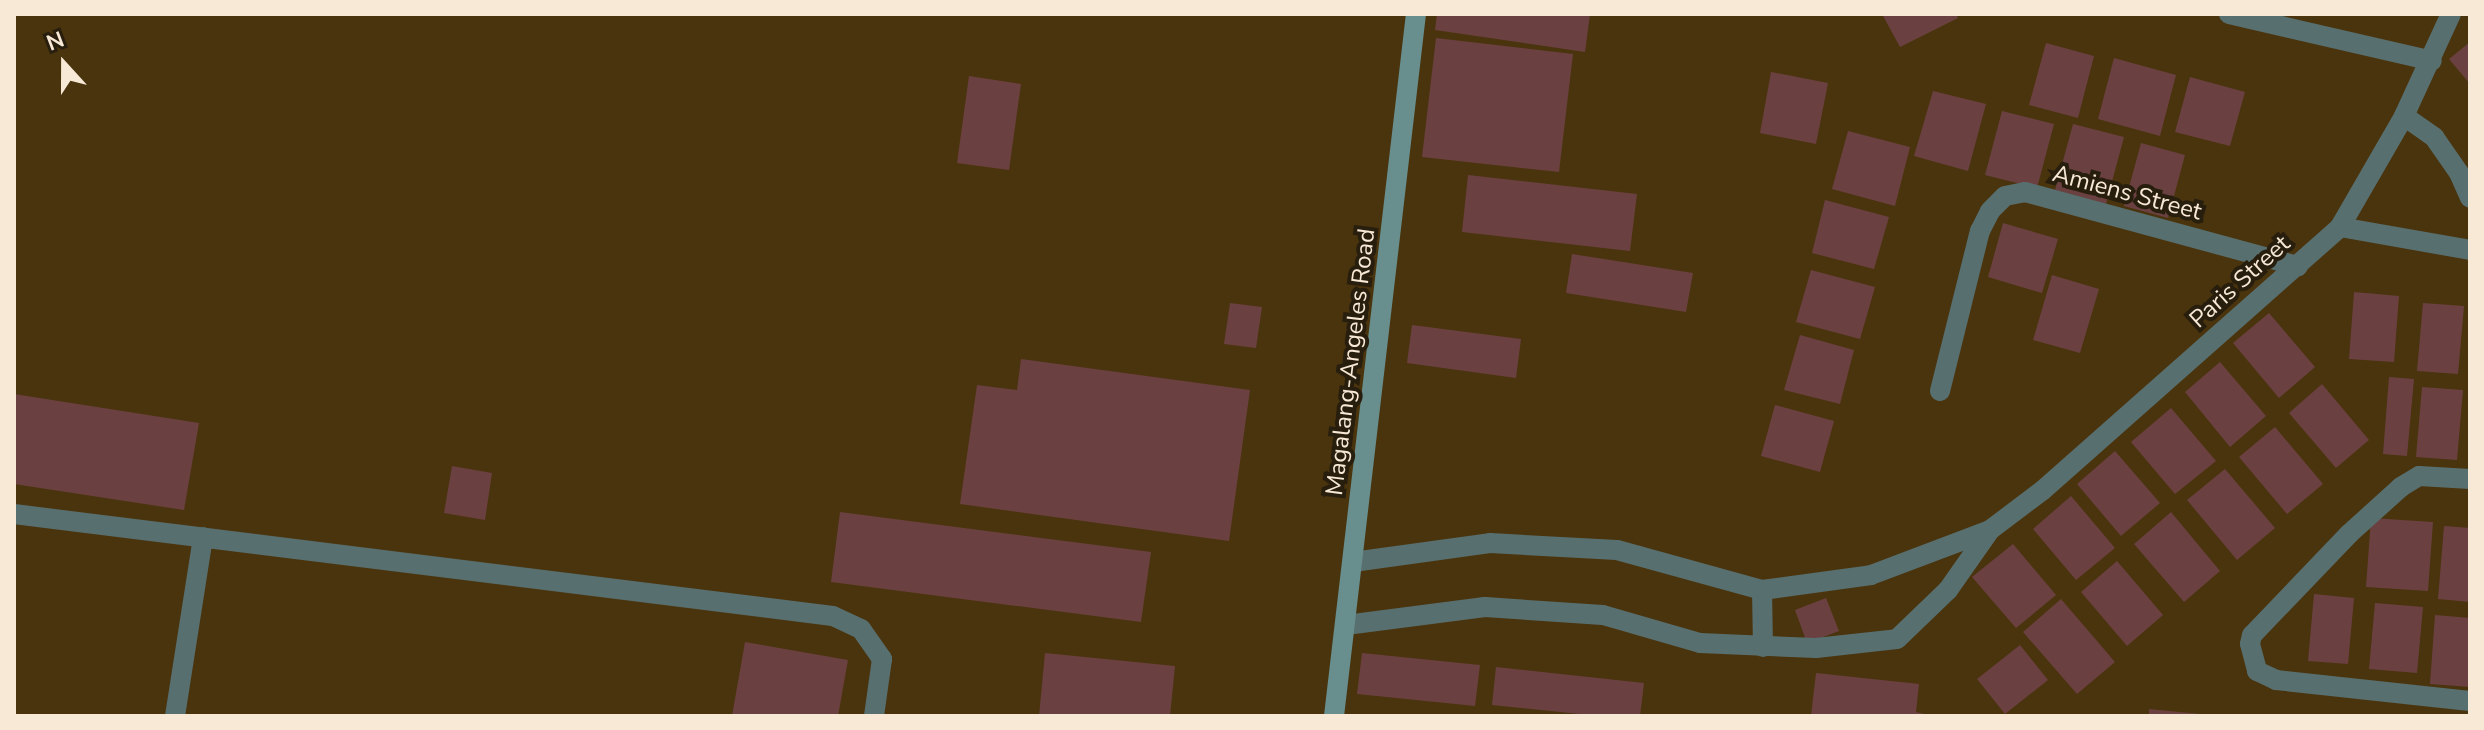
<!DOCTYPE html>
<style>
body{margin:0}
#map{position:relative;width:2484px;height:730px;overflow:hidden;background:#4a340d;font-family:"Nunito Sans",sans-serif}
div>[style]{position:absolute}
.building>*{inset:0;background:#6b4041}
.street>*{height:20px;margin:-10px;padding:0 10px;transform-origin:10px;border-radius:10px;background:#586f70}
.secondary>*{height:20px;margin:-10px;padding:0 10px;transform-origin:10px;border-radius:10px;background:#688e8e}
span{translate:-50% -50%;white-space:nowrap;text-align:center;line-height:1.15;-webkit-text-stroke:8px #281e0e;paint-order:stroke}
.street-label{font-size:24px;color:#f7e9d5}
.frame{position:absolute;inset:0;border:16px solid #f7e9d5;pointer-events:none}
.north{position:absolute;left:24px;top:24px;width:80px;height:80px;-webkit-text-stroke:6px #281e0e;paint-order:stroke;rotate:339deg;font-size:22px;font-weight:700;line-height:32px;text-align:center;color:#f7e9d5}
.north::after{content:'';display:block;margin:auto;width:28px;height:36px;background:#f7e9d5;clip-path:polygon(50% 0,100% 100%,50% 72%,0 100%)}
</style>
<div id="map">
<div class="building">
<i style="clip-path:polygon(1437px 14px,1590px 14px,1585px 52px,1435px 30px)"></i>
<i style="clip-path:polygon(1882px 14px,1956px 14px,1958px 18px,1900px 47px)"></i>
<i style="clip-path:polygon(1436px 38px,1573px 54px,1559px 172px,1422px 157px)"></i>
<i style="clip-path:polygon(2470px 42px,2470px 84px,2449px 59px)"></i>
<i style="clip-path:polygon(2046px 43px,2094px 56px,2078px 118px,2029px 105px)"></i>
<i style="clip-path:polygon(2114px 58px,2176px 75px,2160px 136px,2098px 119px)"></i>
<i style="clip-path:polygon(1771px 72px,1828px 83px,1816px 144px,1760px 133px)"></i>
<i style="clip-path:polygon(969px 76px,1021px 84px,1009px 170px,957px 163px)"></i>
<i style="clip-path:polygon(2190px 77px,2245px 92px,2230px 146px,2175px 132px)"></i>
<i style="clip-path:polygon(1933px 91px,1986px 104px,1968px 171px,1914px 156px)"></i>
<i style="clip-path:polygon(2002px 111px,2054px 124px,2037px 188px,1985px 175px)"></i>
<i style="clip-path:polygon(2073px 124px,2124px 137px,2106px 204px,2055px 190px)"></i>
<i style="clip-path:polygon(1848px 131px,1910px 147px,1895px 206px,1832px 189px)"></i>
<i style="clip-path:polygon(2141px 143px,2185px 155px,2168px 218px,2124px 206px)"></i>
<i style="clip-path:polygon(1468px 175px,1637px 194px,1630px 251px,1462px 232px)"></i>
<i style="clip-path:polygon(1825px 200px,1889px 217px,1874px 269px,1812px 253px)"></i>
<i style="clip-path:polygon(2003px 223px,2058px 239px,2042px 293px,1988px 277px)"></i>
<i style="clip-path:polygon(1572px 254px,1693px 273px,1686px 312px,1566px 293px)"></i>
<i style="clip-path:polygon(1811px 270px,1875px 287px,1860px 339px,1796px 322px)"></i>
<i style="clip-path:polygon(2052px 275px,2099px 289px,2080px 353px,2033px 340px)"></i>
<i style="clip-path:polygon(2354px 292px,2399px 296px,2394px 362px,2349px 359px)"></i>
<i style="clip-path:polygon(1230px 303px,1262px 307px,1256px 348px,1224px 344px)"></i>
<i style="clip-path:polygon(2423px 303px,2464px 306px,2458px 374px,2417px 371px)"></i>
<i style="clip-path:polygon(2269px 313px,2315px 367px,2279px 398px,2233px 343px)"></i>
<i style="clip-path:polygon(1412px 325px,1521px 339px,1516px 378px,1407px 363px)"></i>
<i style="clip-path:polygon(1800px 335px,1854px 350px,1840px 404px,1784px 390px)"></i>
<i style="clip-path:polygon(1021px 359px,1250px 390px,1229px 541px,960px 504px,977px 385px,1017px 390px)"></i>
<i style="clip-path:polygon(2220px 362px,2266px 416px,2230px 447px,2185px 392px)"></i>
<i style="clip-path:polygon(2389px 377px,2414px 379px,2407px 456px,2383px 454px)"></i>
<i style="clip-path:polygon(2322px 384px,2369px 440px,2336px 468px,2289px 413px)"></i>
<i style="clip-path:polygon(2422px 387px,2463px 390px,2457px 460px,2416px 457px)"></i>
<i style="clip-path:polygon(14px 394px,199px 423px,184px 510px,14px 484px)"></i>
<i style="clip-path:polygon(1775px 405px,1834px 421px,1820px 472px,1761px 456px)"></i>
<i style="clip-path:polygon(2171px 408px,2216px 461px,2175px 494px,2131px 442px)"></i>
<i style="clip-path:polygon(2275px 427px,2323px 484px,2287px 514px,2239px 457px)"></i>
<i style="clip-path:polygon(2115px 451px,2160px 503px,2121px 536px,2077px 484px)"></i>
<i style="clip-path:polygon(452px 466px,492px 473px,485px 520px,444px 513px)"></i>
<i style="clip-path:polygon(2225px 469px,2275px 528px,2237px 560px,2187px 500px)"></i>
<i style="clip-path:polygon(2071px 496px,2115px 548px,2076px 580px,2033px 529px)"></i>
<i style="clip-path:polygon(840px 512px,1151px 552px,1141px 622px,831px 582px)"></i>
<i style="clip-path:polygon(2171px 512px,2220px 571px,2184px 602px,2134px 544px)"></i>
<i style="clip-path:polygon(2371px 518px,2433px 522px,2428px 591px,2366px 587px)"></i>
<i style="clip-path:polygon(2444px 526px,2470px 528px,2470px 602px,2438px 599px)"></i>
<i style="clip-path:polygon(2013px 544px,2056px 595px,2016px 628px,1972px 577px)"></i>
<i style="clip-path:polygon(2117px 561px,2163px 615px,2127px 646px,2081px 592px)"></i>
<i style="clip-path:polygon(2314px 594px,2354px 598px,2348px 664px,2308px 661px)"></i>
<i style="clip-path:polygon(1826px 598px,1839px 631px,1807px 643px,1795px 610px)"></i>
<i style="clip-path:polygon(2061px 599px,2115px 662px,2077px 694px,2023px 632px)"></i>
<i style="clip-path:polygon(2375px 603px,2423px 607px,2417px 673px,2369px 669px)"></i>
<i style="clip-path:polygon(2435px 615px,2470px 618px,2470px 687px,2430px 684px)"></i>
<i style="clip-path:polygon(745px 642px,848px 660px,838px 716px,732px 716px)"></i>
<i style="clip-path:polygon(2020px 645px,2048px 680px,2005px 714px,1977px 679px)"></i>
<i style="clip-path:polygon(1045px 653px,1175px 666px,1170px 716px,1039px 716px)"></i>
<i style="clip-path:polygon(1362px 653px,1480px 665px,1475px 706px,1357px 694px)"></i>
<i style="clip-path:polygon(1496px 667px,1644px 683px,1640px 716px,1599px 716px,1492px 705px)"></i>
<i style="clip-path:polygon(1816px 673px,1919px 684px,1916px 712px,1933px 716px,1811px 716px)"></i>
<i style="clip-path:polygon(2149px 709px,2200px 714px,2200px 716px,2149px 716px)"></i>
</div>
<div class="street">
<i style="left:2229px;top:14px;width:208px;rotate:13deg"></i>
<i style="left:2404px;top:116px;width:37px;rotate:35deg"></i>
<i style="left:2434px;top:137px;width:44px;rotate:55.2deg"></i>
<i style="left:2459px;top:173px;width:27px;rotate:66deg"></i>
<i style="left:2340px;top:227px;width:132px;rotate:10deg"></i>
<i style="left:1940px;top:391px;width:165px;rotate:-76deg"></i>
<i style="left:1980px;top:231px;width:22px;rotate:-63deg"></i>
<i style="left:1990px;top:211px;width:21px;rotate:-45deg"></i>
<i style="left:2005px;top:196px;width:20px;rotate:-11deg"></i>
<i style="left:2025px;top:192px;width:283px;rotate:15.2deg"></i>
<i style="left:2470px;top:479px;width:51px;rotate:-176.6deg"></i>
<i style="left:2419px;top:476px;width:21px;rotate:149deg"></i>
<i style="left:2401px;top:487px;width:70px;rotate:137.9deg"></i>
<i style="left:2349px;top:534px;width:140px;rotate:133.8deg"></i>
<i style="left:2252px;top:635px;width:9px;rotate:103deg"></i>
<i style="left:2250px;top:644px;width:28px;rotate:75deg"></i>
<i style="left:2257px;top:671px;width:21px;rotate:25deg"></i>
<i style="left:2276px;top:680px;width:195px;rotate:6.2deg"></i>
<i style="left:14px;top:514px;width:825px;rotate:7.1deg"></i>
<i style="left:833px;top:616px;width:31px;rotate:25deg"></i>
<i style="left:861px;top:629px;width:37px;rotate:55deg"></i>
<i style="left:882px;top:659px;width:58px;rotate:98deg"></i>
<i style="left:1353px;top:562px;width:138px;rotate:-7.9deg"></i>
<i style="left:1490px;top:543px;width:127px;rotate:3.2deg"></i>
<i style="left:1617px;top:550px;width:150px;rotate:15.4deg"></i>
<i style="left:1762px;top:590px;width:110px;rotate:-7.8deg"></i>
<i style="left:1871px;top:575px;width:127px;rotate:-20.7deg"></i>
<i style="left:1762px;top:590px;width:57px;rotate:89deg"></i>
<i style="left:1346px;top:625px;width:140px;rotate:-7.4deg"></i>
<i style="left:1485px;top:607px;width:118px;rotate:3.9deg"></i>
<i style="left:1603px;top:615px;width:101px;rotate:16.1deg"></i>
<i style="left:1700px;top:643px;width:116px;rotate:2.5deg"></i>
<i style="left:1816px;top:648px;width:81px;rotate:-6.3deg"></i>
<i style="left:1897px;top:639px;width:71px;rotate:-43.9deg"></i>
<i style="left:1948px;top:590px;width:73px;rotate:-55deg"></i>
<i style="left:1990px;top:530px;width:66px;rotate:-37deg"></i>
<i style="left:2043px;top:490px;width:397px;rotate:-41.5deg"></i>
<i style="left:2340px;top:227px;width:128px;rotate:-60deg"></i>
<i style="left:2404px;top:116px;width:112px;rotate:-65.3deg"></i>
<i style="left:175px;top:716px;width:181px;rotate:-81.1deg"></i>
</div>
<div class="secondary">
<i style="left:1334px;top:716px;width:707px;rotate:-83.34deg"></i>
</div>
<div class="street-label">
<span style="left:2127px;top:193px;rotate:15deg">Amiens Street</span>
<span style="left:2240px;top:282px;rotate:-42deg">Paris Street</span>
<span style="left:1351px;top:362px;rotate:-83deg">Magalang-Angeles Road</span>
</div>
<div class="frame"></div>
<div class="north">N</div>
</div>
